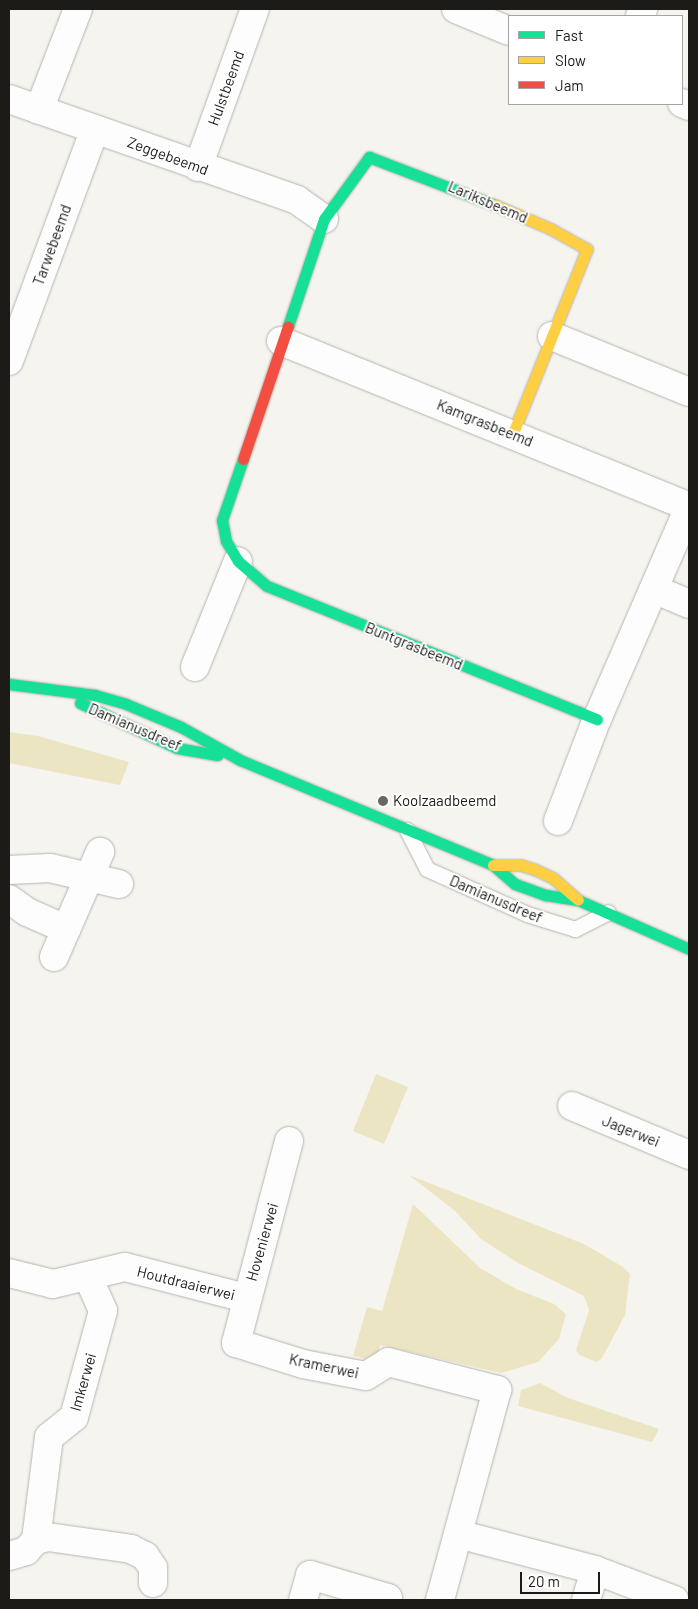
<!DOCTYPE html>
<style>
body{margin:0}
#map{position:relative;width:698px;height:1609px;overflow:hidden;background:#f5f4ef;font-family:Barlow,sans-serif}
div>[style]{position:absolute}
.green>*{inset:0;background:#ece5c3}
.roads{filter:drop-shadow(0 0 1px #b5b4b0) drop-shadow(0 0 1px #b5b4b0)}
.lane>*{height:15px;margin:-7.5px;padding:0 7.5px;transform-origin:7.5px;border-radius:7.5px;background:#fefdfd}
.street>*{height:28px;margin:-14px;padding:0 14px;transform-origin:14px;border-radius:14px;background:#fefdfd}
.fast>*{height:11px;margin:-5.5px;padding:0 5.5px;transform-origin:5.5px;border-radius:5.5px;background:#16e098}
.slow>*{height:11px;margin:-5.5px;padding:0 5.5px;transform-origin:5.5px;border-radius:5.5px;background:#ffcf43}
.jam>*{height:11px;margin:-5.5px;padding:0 5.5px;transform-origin:5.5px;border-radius:5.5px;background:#f24e42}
.dots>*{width:14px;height:14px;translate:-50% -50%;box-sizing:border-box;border:2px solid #fff;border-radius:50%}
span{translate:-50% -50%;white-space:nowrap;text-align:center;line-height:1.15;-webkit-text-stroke:4px #fff;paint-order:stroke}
.street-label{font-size:15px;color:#1c1b18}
.poi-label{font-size:15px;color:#1c1b18}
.left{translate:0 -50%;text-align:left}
.frame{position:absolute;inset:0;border:10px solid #1c1b18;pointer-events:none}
.legend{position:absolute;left:508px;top:15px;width:175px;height:90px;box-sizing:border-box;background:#fff;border:1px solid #a4a4a3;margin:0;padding:6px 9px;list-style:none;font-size:15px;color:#1c1b18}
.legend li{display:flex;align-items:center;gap:10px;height:25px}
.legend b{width:25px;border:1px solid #a4a4a3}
.scale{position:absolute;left:520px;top:1572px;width:80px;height:22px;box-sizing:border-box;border:2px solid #1c1b18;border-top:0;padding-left:6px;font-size:15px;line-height:18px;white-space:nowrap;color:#1c1b18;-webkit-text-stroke:4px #fff;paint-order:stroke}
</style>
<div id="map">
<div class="green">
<i style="clip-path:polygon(9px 732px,38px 736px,129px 762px,120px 785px,9px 763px)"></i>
<i style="clip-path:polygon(376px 1074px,408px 1087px,384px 1144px,353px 1131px)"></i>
<i style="clip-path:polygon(409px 1175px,584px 1244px,623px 1267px,630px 1274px,625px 1315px,602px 1358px,597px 1362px,579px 1355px,576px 1350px,589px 1310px,584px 1296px,518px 1263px,481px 1239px,455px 1211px)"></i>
<i style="clip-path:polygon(413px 1204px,480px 1268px,516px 1289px,554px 1304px,566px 1314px,559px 1339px,538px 1362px,501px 1373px,380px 1345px,376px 1361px,353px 1356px,367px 1307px,382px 1311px)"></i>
<i style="clip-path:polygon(540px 1383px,568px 1398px,659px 1429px,652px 1442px,518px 1406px,521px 1390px)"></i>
</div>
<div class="roads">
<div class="lane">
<i style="left:407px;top:830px;width:44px;rotate:62.9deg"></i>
<i style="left:427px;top:869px;width:110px;rotate:24.2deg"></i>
<i style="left:527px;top:914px;width:50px;rotate:17.4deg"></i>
<i style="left:575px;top:929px;width:37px;rotate:-27deg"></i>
</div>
<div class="street">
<i style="left:456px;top:9px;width:57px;rotate:22.5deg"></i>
<i style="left:640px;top:16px;width:8px;rotate:-67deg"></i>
<i style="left:9px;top:99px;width:305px;rotate:19.3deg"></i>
<i style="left:297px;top:200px;width:33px;rotate:35deg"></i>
<i style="left:682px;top:103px;width:8px;rotate:23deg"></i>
<i style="left:39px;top:110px;width:108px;rotate:-68.9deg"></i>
<i style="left:198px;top:167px;width:168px;rotate:-70.2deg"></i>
<i style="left:552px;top:336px;width:148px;rotate:22.2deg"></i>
<i style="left:281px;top:341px;width:440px;rotate:22.1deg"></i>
<i style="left:9px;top:361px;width:247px;rotate:-69.7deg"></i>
<i style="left:654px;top:589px;width:38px;rotate:23deg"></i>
<i style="left:195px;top:667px;width:114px;rotate:-67.9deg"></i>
<i style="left:558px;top:821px;width:109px;rotate:-69.1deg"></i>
<i style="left:597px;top:719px;width:231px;rotate:-66.5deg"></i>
<i style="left:9px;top:870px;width:41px;rotate:-2.8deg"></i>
<i style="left:50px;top:868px;width:71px;rotate:13.1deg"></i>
<i style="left:9px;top:899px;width:22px;rotate:36deg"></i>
<i style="left:27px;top:912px;width:43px;rotate:23.6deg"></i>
<i style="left:54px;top:957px;width:115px;rotate:-66.3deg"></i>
<i style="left:572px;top:1106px;width:127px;rotate:22.7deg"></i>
<i style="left:289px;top:1141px;width:209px;rotate:104.7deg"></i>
<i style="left:236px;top:1343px;width:70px;rotate:17.4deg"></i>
<i style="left:303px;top:1364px;width:64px;rotate:10.8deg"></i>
<i style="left:366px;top:1376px;width:26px;rotate:-32deg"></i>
<i style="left:388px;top:1362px;width:113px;rotate:14.4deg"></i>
<i style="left:497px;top:1390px;width:218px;rotate:105.2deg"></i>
<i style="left:9px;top:1273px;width:45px;rotate:14deg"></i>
<i style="left:53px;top:1284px;width:74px;rotate:-13.3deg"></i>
<i style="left:125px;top:1267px;width:125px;rotate:14.4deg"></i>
<i style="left:88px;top:1277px;width:37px;rotate:66deg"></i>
<i style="left:103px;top:1311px;width:110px;rotate:105.3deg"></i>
<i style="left:74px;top:1417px;width:32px;rotate:141deg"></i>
<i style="left:49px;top:1437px;width:104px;rotate:97.2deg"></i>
<i style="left:36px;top:1540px;width:12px;rotate:-14deg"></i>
<i style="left:48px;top:1537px;width:84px;rotate:8.2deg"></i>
<i style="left:131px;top:1549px;width:16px;rotate:27deg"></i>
<i style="left:145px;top:1556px;width:14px;rotate:56deg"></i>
<i style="left:153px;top:1568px;width:15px;rotate:90deg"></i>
<i style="left:458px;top:1534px;width:142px;rotate:14.7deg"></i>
<i style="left:595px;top:1570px;width:85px;rotate:20.8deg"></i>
<i style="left:9px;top:1556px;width:18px;rotate:-16deg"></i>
<i style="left:26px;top:1551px;width:15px;rotate:-48deg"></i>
<i style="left:303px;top:1600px;width:26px;rotate:-74deg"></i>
<i style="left:310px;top:1575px;width:81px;rotate:16.4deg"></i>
<i style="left:388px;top:1598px;width:2px;rotate:117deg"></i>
<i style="left:586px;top:1600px;width:31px;rotate:-73deg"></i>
</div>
<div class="fast">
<i style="left:288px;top:326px;width:113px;rotate:-71.4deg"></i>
<i style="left:324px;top:219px;width:77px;rotate:-54deg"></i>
<i style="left:369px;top:157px;width:135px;rotate:20.9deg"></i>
<i style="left:243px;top:459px;width:65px;rotate:109deg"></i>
<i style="left:222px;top:520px;width:21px;rotate:79deg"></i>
<i style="left:226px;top:541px;width:23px;rotate:59deg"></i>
<i style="left:238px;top:561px;width:38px;rotate:41deg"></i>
<i style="left:267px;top:586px;width:356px;rotate:22deg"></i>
<i style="left:9px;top:684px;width:87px;rotate:7.3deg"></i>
<i style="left:95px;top:695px;width:32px;rotate:16deg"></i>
<i style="left:126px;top:704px;width:60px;rotate:22.7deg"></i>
<i style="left:181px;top:727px;width:68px;rotate:29.2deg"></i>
<i style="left:240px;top:760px;width:274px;rotate:22.5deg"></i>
<i style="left:493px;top:865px;width:29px;rotate:41deg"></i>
<i style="left:515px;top:884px;width:33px;rotate:20deg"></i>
<i style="left:546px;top:895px;width:32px;rotate:9deg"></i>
<i style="left:578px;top:900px;width:121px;rotate:23.8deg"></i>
<i style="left:80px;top:703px;width:107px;rotate:24.9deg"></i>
<i style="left:177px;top:748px;width:41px;rotate:9.9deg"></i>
</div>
<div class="slow">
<i style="left:495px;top:205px;width:61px;rotate:23.2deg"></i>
<i style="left:551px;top:229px;width:41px;rotate:29.1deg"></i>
<i style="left:587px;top:249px;width:198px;rotate:111.9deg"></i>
<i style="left:493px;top:865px;width:28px"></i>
<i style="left:521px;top:865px;width:16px;rotate:18deg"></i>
<i style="left:536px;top:870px;width:19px;rotate:25deg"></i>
<i style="left:553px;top:878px;width:33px;rotate:41deg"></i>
</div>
<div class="jam">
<i style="left:243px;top:459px;width:140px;rotate:-71.3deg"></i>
</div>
</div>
<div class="dots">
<i style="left:383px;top:801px;background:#686763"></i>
</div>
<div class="street-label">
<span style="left:226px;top:88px;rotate:-70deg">Hulstbeemd</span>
<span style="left:168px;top:156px;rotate:20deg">Zeggebeemd</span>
<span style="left:488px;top:202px;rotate:23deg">Lariksbeemd</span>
<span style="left:52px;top:245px;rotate:-70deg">Tarwebeemd</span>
<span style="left:485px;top:423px;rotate:22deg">Kamgrasbeemd</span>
<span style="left:414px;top:646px;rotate:22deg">Buntgrasbeemd</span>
<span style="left:135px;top:727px;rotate:23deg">Damianusdreef</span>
<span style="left:496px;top:899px;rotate:23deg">Damianusdreef</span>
<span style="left:631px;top:1131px;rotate:22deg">Jagerwei</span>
<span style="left:262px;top:1242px;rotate:-74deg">Hovenierwei</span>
<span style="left:186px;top:1283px;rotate:14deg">Houtdraaierwei</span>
<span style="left:324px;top:1366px;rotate:12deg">Kramerwei</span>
<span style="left:83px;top:1382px;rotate:-74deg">Imkerwei</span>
</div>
<div class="poi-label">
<span class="left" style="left:393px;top:801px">Koolzaadbeemd</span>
</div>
<div class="frame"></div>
<ul class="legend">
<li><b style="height:6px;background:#16e098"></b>Fast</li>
<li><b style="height:6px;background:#ffcf43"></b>Slow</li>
<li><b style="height:6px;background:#f24e42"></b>Jam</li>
</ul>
<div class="scale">20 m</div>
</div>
